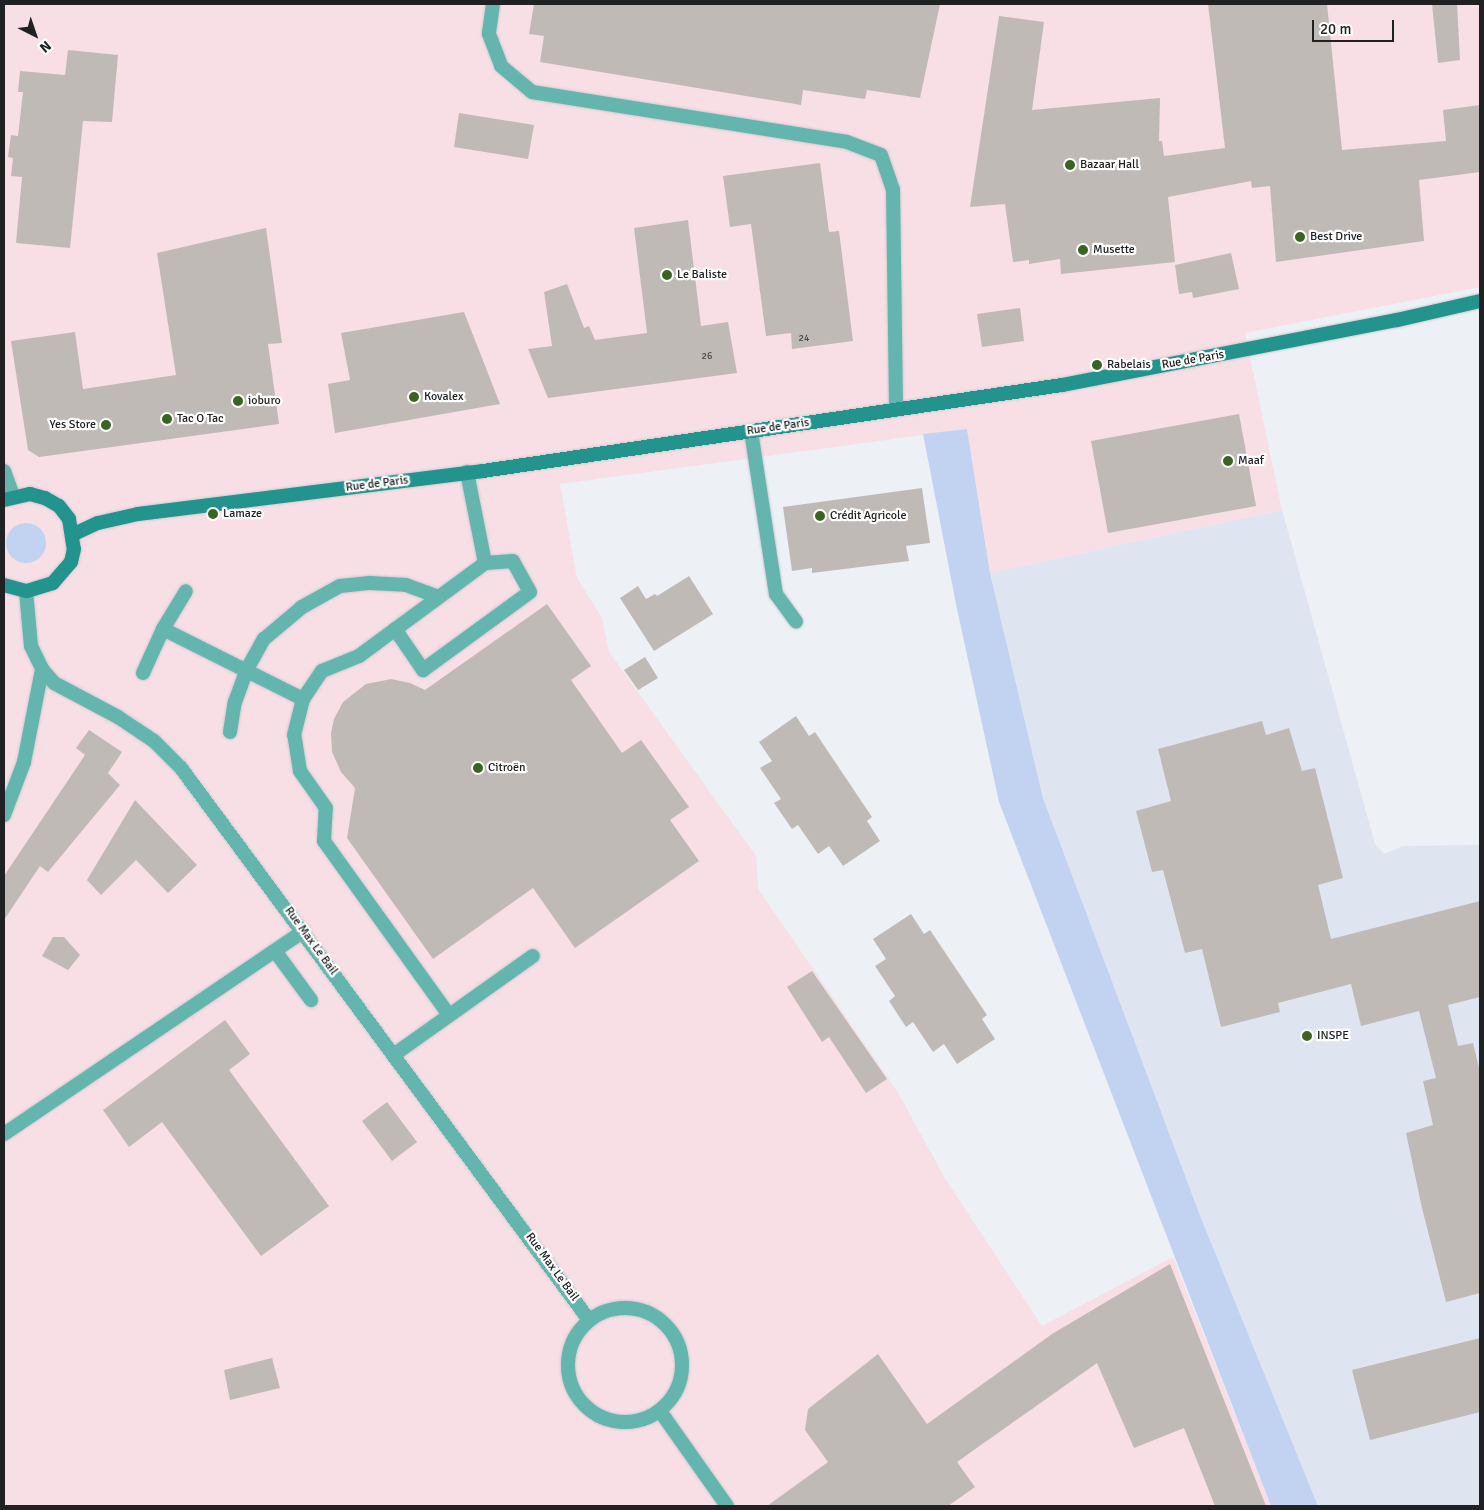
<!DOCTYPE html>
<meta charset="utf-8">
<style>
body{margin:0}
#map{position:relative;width:1484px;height:1510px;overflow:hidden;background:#edf0f5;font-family:Signika,sans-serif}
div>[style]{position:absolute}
.industrial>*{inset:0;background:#f8dee5}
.built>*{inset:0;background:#dee5f1}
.green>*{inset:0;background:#c2d3f1}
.round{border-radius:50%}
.building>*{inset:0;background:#c0bab7}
.roads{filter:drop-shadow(0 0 1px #c8cbcf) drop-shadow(0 0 1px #c8cbcf)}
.service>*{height:14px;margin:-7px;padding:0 7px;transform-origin:7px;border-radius:7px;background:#65b5af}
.minor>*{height:14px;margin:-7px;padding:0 7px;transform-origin:7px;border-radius:7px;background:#65b5af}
.minor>.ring{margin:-7px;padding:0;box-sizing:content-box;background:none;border:14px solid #65b5af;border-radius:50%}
.secondary>*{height:14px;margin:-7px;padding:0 7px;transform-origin:7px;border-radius:7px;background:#22938d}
.dots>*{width:14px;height:14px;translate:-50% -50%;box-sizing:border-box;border:2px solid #fff;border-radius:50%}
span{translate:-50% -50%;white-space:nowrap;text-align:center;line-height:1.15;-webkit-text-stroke:4.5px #fff;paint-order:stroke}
.number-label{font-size:10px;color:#484748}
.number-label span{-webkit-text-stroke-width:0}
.poi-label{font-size:12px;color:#202123}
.left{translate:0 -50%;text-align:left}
.right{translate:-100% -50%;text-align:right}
.street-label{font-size:12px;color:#202123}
.frame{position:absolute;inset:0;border:5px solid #202123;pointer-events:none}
.north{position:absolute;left:10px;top:10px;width:50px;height:50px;-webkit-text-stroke:4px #fff;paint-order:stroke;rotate:139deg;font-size:14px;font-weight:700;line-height:20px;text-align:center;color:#202123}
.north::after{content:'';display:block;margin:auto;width:18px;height:22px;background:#202123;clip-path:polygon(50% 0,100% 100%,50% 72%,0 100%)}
.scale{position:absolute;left:1312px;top:20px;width:82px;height:22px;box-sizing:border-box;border:2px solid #202123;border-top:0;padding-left:6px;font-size:15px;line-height:18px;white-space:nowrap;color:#202123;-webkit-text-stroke:4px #fff;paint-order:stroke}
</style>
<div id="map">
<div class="industrial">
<i style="clip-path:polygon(4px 4px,1480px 4px,1480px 287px,1245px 333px,1282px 510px,990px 573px,967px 429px,560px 484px,577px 578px,602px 618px,609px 652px,756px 856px,758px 889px,897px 1091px,944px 1177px,1042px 1326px,1173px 1257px,1271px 1506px,4px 1506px)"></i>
</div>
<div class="built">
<i style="clip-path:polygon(1282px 510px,1375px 844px,1384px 854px,1403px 846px,1480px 845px,1480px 1506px,1318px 1506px,1201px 1218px,1043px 798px,990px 573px)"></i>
</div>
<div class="green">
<i style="clip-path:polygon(967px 429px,990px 573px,1043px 798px,1201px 1218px,1318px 1506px,1271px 1506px,999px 802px,957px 609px,923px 434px)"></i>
<i class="round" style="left:6px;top:523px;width:40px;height:40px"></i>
</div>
<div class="building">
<i style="clip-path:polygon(534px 4px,940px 4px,920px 98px,867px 90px,865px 99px,803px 90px,801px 105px,540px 62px,544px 36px,529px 34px)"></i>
<i style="clip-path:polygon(1208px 4px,1327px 4px,1342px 150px,1446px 141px,1443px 110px,1480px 105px,1480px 172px,1419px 180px,1424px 241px,1276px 262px,1270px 186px,1252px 188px,1251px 181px,1168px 197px,1175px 262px,1061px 274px,1060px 259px,1029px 264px,1029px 260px,1013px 262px,1005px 204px,970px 207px,999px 16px,1044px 22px,1032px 110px,1160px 98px,1159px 141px,1162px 141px,1164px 156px,1225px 148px)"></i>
<i style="clip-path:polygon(1432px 4px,1457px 4px,1460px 60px,1438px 63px)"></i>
<i style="clip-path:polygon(68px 50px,118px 55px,112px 122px,83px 121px,70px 248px,16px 243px,22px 177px,11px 176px,13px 158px,8px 157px,11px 135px,18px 136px,23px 92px,18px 92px,20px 71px,65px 75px)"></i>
<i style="clip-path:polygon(459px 113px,534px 125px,528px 159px,454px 147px)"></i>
<i style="clip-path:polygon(820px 163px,829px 232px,839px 231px,853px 341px,792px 349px,791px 333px,766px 336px,751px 224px,730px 227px,723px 176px)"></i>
<i style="clip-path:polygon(688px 220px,701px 326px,728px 322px,737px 373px,548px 398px,528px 349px,552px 346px,544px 292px,567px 284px,584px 328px,589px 326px,595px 340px,647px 333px,634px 228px)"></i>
<i style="clip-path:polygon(266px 228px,282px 343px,268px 344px,279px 424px,39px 457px,28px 450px,11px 341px,75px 332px,83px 389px,176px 375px,157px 253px)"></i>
<i style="clip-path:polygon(1231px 253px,1239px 289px,1193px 298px,1192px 292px,1179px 294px,1175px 265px)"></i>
<i style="clip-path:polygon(1020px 308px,1024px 341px,982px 347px,977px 314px)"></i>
<i style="clip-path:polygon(464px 312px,500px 404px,335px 433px,328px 384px,350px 380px,341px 333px)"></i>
<i style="clip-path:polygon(1239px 414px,1256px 506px,1108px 533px,1091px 441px)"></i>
<i style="clip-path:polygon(922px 488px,930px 543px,906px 546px,909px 561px,812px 573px,812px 568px,792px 571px,783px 507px)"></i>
<i style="clip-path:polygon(689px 576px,713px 614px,654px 651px,620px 598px,638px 586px,646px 599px,655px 594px,657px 596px)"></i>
<i style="clip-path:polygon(547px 604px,591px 666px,571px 680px,622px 753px,641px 740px,689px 807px,670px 820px,699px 861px,575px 948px,533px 888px,433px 959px,347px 838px,355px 788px,341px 772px,332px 752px,331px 733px,334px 719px,343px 702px,366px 684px,391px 679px,410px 683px,425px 690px)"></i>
<i style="clip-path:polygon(645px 657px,658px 678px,638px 690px,624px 670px)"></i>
<i style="clip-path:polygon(796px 716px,809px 736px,815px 732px,872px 817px,867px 821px,880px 841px,843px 866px,829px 846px,818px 854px,798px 825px,792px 829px,774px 803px,781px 799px,760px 768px,772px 761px,759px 742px)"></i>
<i style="clip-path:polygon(1262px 721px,1266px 735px,1289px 728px,1302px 771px,1315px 768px,1343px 878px,1318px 885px,1331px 939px,1480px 901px,1480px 997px,1448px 1005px,1458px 1046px,1473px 1043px,1480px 1072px,1480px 1293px,1446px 1302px,1422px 1208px,1406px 1133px,1433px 1125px,1423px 1081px,1436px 1078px,1419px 1011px,1361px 1026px,1351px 984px,1278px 1003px,1280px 1012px,1221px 1027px,1202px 949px,1185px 953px,1163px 870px,1152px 872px,1136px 811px,1171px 801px,1158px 749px)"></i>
<i style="clip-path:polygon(89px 730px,122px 752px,108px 773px,120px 785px,48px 872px,40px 866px,4px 920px,4px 876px,85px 755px,76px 748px)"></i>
<i style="clip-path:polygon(135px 800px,197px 865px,168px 893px,136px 860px,101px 895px,87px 880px)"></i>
<i style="clip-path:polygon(911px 914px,924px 934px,930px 930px,987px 1015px,982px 1019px,995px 1039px,957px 1064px,944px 1044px,933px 1052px,913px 1022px,906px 1027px,889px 1001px,895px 996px,875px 966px,886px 959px,873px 939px)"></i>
<i style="clip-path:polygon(53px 937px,64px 937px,80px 955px,68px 970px,42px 956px)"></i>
<i style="clip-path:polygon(812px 971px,887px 1079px,866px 1093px,829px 1037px,822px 1042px,787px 987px)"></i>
<i style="clip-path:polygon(225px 1020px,250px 1054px,229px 1070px,329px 1206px,261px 1256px,162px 1122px,129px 1147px,103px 1110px)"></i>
<i style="clip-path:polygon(387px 1102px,417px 1142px,392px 1161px,362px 1121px)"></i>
<i style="clip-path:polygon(1170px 1264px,1266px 1506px,1215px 1506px,1184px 1428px,1134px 1448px,1097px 1363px,957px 1462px,975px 1487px,948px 1506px,767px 1506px,828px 1462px,805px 1430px,808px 1409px,878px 1354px,927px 1424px,1052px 1334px)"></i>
<i style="clip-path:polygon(1480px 1338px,1480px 1412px,1370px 1440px,1352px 1370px)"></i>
<i style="clip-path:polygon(272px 1358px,280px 1388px,230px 1400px,224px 1370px)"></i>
</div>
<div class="roads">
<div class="service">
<i style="left:493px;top:4px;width:30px;rotate:98deg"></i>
<i style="left:489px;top:34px;width:34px;rotate:69deg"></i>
<i style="left:501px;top:66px;width:40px;rotate:40deg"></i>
<i style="left:532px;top:92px;width:319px;rotate:9deg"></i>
<i style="left:847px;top:142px;width:36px;rotate:21deg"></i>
<i style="left:881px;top:155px;width:36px;rotate:71deg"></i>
<i style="left:893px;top:189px;width:221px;rotate:89.2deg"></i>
<i style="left:751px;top:431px;width:165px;rotate:81.3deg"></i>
<i style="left:776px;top:594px;width:34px;rotate:54deg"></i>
<i style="left:163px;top:629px;width:157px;rotate:26.6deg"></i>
<i style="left:395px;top:629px;width:50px;rotate:55.7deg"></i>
<i style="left:423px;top:670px;width:132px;rotate:-36.1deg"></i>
<i style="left:530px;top:592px;width:35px;rotate:-119deg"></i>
<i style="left:513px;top:561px;width:28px;rotate:176deg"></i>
<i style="left:143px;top:673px;width:48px;rotate:-65.6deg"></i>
<i style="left:163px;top:629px;width:44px;rotate:-58.8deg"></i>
<i style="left:230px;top:732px;width:30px;rotate:-81deg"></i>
<i style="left:235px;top:702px;width:33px;rotate:-70deg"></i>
<i style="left:246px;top:671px;width:37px;rotate:-61deg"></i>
<i style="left:264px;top:639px;width:50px;rotate:-40.1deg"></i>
<i style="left:302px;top:607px;width:43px;rotate:-28.9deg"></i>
<i style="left:340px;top:586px;width:30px;rotate:-6deg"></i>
<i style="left:370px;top:583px;width:36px;rotate:3deg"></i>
<i style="left:406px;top:585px;width:35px;rotate:20deg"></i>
<i style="left:275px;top:951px;width:61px;rotate:53.7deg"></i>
<i style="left:449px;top:1015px;width:214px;rotate:-125.7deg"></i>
<i style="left:324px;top:841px;width:33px;rotate:-87deg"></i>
<i style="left:326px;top:808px;width:45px;rotate:-125.1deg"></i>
<i style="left:300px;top:771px;width:36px;rotate:-99deg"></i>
<i style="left:294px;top:735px;width:37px;rotate:-76deg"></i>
<i style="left:303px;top:699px;width:34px;rotate:-56deg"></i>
<i style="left:322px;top:671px;width:40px;rotate:-22deg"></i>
<i style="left:359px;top:656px;width:157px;rotate:-36.4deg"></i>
<i style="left:485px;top:563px;width:93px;rotate:-101.2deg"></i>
<i style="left:395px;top:1054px;width:169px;rotate:-35.4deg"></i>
<i style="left:4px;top:1134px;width:362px;rotate:-34.1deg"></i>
</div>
<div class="minor">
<i style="left:4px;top:471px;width:27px;rotate:70deg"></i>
<i style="left:26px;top:591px;width:55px;rotate:84.8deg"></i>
<i style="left:31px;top:646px;width:25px;rotate:64deg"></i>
<i style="left:42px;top:669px;width:18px;rotate:49deg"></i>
<i style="left:54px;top:683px;width:72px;rotate:28deg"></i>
<i style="left:118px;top:717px;width:43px;rotate:33.7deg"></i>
<i style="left:154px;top:741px;width:38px;rotate:45deg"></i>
<i style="left:181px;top:768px;width:686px;rotate:53.53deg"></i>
<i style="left:4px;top:815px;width:57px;rotate:-69.3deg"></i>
<i style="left:24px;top:762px;width:95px;rotate:-79deg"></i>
<i class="ring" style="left:568px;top:1308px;width:100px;height:100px"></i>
<i style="left:660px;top:1411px;width:116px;rotate:54.8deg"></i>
</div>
<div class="secondary">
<i style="left:4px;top:500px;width:27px;rotate:-13deg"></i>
<i style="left:30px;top:494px;width:16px;rotate:15deg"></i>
<i style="left:45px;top:498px;width:16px;rotate:30deg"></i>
<i style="left:59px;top:506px;width:16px;rotate:52deg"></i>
<i style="left:69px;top:519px;width:30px;rotate:81deg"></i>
<i style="left:74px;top:549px;width:13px;rotate:103deg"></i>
<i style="left:71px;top:562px;width:28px;rotate:131deg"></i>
<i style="left:53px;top:583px;width:28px;rotate:163deg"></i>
<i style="left:26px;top:591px;width:23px;rotate:-165deg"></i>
<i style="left:74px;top:534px;width:26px;rotate:-25deg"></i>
<i style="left:98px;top:523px;width:41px;rotate:-12.7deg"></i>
<i style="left:138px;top:514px;width:348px;rotate:-7.1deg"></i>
<i style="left:483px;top:471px;width:585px;rotate:-8.45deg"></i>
<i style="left:1062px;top:385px;width:341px;rotate:-11deg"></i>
<i style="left:1397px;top:320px;width:85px;rotate:-12.9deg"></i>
</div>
</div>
<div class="dots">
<i style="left:1070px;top:165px;background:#3a6421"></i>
<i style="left:1300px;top:237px;background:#3a6421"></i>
<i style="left:1083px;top:250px;background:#3a6421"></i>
<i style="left:667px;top:275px;background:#3a6421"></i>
<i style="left:1097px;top:365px;background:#3a6421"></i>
<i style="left:414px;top:397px;background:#3a6421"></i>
<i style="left:238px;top:401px;background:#3a6421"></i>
<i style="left:167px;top:419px;background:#3a6421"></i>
<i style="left:106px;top:425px;background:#3a6421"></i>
<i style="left:1228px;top:461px;background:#3a6421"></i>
<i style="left:213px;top:514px;background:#3a6421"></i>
<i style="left:820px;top:516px;background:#3a6421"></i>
<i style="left:478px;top:768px;background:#3a6421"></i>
<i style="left:1307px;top:1036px;background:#3a6421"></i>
</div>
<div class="number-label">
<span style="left:804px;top:339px">24</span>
<span style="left:707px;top:357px">26</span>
</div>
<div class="poi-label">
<span class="left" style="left:1080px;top:165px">Bazaar Hall</span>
<span class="left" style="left:1310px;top:237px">Best Drive</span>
<span class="left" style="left:1093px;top:250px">Musette</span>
<span class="left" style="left:677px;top:275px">Le Baliste</span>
<span class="left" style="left:1107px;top:365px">Rabelais</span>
<span class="left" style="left:424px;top:397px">Kovalex</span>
<span class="left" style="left:248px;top:401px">ioburo</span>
<span class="left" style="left:177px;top:419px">Tac O Tac</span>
<span class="right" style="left:96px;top:425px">Yes Store</span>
<span class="left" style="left:1238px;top:461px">Maaf</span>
<span class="left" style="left:223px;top:514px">Lamaze</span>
<span class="left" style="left:830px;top:516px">Crédit Agricole</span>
<span class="left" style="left:488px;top:768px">Citroën</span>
<span class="left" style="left:1317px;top:1036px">INSPE</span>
</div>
<div class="street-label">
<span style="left:1193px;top:360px;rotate:-10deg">Rue de Paris</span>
<span style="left:778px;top:427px;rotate:-8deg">Rue de Paris</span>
<span style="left:377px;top:484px;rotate:-7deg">Rue de Paris</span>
<span style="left:311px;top:941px;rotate:54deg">Rue Max Le Bail</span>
<span style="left:552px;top:1267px;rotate:54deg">Rue Max Le Bail</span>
</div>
<div class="frame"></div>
<div class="north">N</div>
<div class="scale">20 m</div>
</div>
